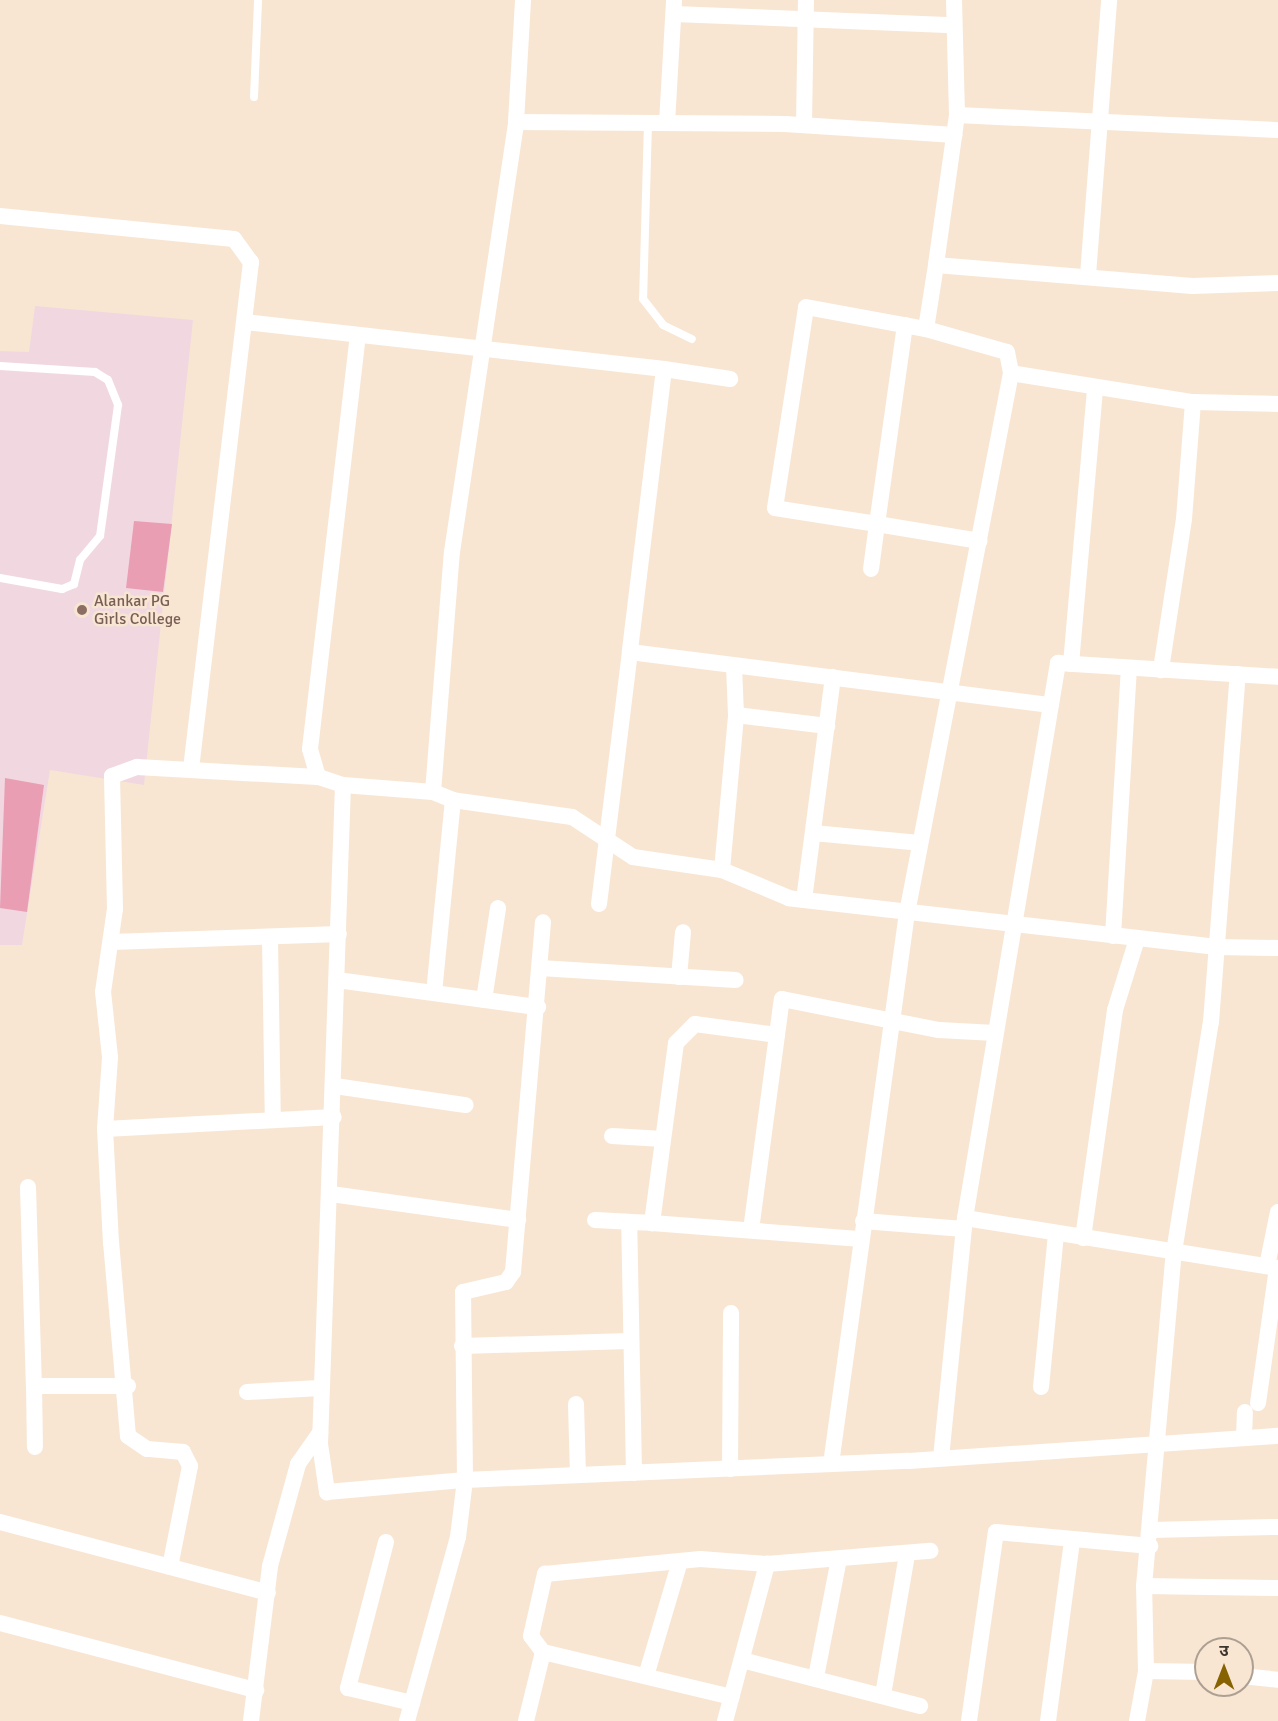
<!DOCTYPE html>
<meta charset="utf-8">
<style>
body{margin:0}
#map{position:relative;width:1278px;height:1721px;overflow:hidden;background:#f8e6d3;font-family:Signika,"Noto Sans Devanagari",sans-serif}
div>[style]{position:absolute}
.education>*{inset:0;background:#f1d8e0}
.building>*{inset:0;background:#e99eb4}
.lane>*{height:8px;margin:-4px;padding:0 4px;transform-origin:4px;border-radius:4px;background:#fff}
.street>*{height:16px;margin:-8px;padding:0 8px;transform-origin:8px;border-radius:8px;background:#fff}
.dots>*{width:16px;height:16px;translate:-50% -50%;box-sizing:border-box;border:3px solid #f8e6d3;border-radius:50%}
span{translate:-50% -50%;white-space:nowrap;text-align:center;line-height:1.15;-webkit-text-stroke:5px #f8e6d3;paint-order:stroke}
.education-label{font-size:16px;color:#785e54}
.left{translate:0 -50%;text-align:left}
.north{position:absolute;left:1194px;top:1637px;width:60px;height:60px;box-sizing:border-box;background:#f8e6d3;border:2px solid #ad9f91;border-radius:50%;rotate:0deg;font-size:16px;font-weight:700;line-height:24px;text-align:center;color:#3c352e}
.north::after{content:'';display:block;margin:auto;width:21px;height:27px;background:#866300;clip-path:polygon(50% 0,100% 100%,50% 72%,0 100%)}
</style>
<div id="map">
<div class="education">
<i style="clip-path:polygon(35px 306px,193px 320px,144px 785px,50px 770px,22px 945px,0 945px,0 351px,29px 352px)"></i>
</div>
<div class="building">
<i style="clip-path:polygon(134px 521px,172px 524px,163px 592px,126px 588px)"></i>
<i style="clip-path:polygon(5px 778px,44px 785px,27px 912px,0 908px)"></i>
</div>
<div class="lane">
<i style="left:254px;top:97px;width:97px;rotate:-87.6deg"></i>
<i style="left:648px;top:123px;width:176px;rotate:91.6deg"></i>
<i style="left:643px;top:299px;width:33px;rotate:52deg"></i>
<i style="left:663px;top:325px;width:32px;rotate:26deg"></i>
<i style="left:0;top:366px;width:95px;rotate:3.6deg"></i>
<i style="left:95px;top:372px;width:15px;rotate:32deg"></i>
<i style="left:108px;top:380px;width:27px;rotate:68deg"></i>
<i style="left:118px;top:405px;width:132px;rotate:97.8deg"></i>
<i style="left:100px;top:536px;width:31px;rotate:130deg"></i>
<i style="left:80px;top:560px;width:25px;rotate:104deg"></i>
<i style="left:74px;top:584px;width:13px;rotate:157deg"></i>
<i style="left:62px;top:589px;width:63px;rotate:-169.9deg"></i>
</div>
<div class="street">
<i style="left:954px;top:0;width:115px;rotate:88.5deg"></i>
<i style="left:957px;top:115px;width:151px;rotate:98deg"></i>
<i style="left:936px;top:265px;width:257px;rotate:4.7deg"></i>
<i style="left:1192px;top:286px;width:86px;rotate:-2deg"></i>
<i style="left:674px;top:14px;width:279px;rotate:2.3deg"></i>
<i style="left:957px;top:115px;width:321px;rotate:2.7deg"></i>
<i style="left:516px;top:122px;width:269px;rotate:0.4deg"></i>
<i style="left:785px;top:124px;width:170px;rotate:3.7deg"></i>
<i style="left:667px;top:123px;width:123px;rotate:-86.7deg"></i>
<i style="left:804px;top:125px;width:125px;rotate:-89.1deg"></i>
<i style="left:0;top:216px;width:235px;rotate:5.6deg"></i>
<i style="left:234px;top:239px;width:29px;rotate:54deg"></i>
<i style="left:251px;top:262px;width:511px;rotate:96.75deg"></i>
<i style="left:936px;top:265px;width:65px;rotate:98.9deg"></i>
<i style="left:926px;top:329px;width:84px;rotate:15.9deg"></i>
<i style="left:1007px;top:352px;width:21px;rotate:79deg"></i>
<i style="left:1011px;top:373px;width:184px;rotate:9.1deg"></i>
<i style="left:1193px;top:402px;width:117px;rotate:94.4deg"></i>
<i style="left:1184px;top:519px;width:153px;rotate:98.7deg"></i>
<i style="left:1088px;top:275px;width:276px;rotate:-85.6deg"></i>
<i style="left:245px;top:322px;width:422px;rotate:6.4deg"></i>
<i style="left:664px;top:369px;width:285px;rotate:96.9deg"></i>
<i style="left:905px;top:325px;width:201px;rotate:98deg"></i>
<i style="left:877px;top:524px;width:104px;rotate:9.4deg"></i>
<i style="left:664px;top:369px;width:67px;rotate:8.6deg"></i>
<i style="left:1193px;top:402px;width:85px;rotate:1.3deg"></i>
<i style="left:871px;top:569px;width:45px;rotate:-82.4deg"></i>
<i style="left:877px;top:524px;width:103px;rotate:-171.1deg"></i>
<i style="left:775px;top:508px;width:203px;rotate:-81.2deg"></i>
<i style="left:806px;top:307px;width:122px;rotate:10.4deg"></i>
<i style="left:1071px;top:664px;width:277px;rotate:-85deg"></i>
<i style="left:736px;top:715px;width:92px;rotate:6.9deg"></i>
<i style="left:343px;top:785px;width:26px;rotate:-162deg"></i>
<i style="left:318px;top:777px;width:29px;rotate:-106deg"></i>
<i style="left:310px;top:749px;width:415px;rotate:-83.4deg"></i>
<i style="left:433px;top:792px;width:241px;rotate:-85.5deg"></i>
<i style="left:452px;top:552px;width:435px;rotate:-81.5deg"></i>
<i style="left:516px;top:122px;width:122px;rotate:-86.7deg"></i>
<i style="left:813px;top:833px;width:107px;rotate:5.3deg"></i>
<i style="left:722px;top:870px;width:156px;rotate:-84.8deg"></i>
<i style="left:736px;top:715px;width:49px;rotate:-92.3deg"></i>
<i style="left:804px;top:900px;width:225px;rotate:-82.6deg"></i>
<i style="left:599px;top:904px;width:254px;rotate:-83deg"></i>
<i style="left:630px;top:652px;width:424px;rotate:7.2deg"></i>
<i style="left:1113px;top:936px;width:268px;rotate:-86.6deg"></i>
<i style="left:270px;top:939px;width:181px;rotate:89.1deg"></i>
<i style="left:111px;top:942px;width:228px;rotate:-2deg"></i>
<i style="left:1278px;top:948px;width:61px;rotate:-179.1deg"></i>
<i style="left:1217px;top:947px;width:431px;rotate:-173.5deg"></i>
<i style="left:789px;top:898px;width:73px;rotate:-157.3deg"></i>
<i style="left:722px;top:870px;width:90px;rotate:-171.7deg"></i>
<i style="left:633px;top:857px;width:73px;rotate:-146.7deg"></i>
<i style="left:572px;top:817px;width:120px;rotate:-171.9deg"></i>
<i style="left:453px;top:800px;width:22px;rotate:-158deg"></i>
<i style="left:433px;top:792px;width:90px;rotate:-175.6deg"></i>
<i style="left:343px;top:785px;width:659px;rotate:92deg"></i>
<i style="left:320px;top:1444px;width:49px;rotate:81.7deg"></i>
<i style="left:327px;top:1492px;width:139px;rotate:-5deg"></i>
<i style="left:465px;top:1480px;width:444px;rotate:-2.5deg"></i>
<i style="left:909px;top:1461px;width:370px;rotate:-3.9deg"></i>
<i style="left:540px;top:968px;width:196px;rotate:3.5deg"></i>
<i style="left:679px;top:977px;width:45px;rotate:-84.9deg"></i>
<i style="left:337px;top:980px;width:203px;rotate:7.7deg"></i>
<i style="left:434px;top:993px;width:194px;rotate:-84.4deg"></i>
<i style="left:484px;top:1000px;width:93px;rotate:-81.3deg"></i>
<i style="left:777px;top:1035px;width:83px;rotate:-172.4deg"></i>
<i style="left:695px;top:1024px;width:27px;rotate:135deg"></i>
<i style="left:676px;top:1043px;width:182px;rotate:97.6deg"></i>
<i style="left:652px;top:1223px;width:210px;rotate:4.4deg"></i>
<i style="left:335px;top:1086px;width:132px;rotate:8.3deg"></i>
<i style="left:105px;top:1129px;width:229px;rotate:-3deg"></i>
<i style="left:612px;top:1136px;width:51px;rotate:3.4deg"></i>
<i style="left:28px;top:1187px;width:199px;rotate:88.3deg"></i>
<i style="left:34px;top:1386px;width:94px"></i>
<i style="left:331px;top:1194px;width:189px;rotate:7.9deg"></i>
<i style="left:965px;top:1218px;width:317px;rotate:9.1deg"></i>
<i style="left:595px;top:1220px;width:34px;rotate:3deg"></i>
<i style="left:863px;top:1221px;width:101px;rotate:4.5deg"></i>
<i style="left:751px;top:1230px;width:233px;rotate:-82.4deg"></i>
<i style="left:782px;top:999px;width:160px;rotate:11.2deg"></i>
<i style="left:939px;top:1030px;width:56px;rotate:3.1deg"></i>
<i style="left:1083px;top:1238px;width:230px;rotate:-82deg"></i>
<i style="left:1115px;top:1010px;width:74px;rotate:-72.8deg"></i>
<i style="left:1267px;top:1266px;width:55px;rotate:-78.5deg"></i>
<i style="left:462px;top:1346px;width:166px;rotate:-1.7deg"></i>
<i style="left:34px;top:1386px;width:61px;rotate:89.1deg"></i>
<i style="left:1041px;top:1387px;width:154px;rotate:-84.4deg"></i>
<i style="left:247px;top:1392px;width:73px;rotate:-3.1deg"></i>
<i style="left:1258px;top:1403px;width:136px;rotate:-82deg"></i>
<i style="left:576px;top:1404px;width:71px;rotate:88.4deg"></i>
<i style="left:1244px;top:1438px;width:26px;rotate:-88deg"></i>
<i style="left:941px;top:1458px;width:241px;rotate:-84.3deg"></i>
<i style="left:965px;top:1218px;width:563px;rotate:-80.49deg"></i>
<i style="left:1058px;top:663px;width:220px;rotate:3.6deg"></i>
<i style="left:831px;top:1464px;width:556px;rotate:-82.15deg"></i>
<i style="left:907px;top:913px;width:550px;rotate:-79.1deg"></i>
<i style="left:730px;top:1469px;width:156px;rotate:-89.6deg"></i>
<i style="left:634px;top:1473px;width:251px;rotate:-91.1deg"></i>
<i style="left:629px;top:1222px;width:23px;rotate:2deg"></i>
<i style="left:0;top:1522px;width:277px;rotate:14.8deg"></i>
<i style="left:1151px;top:1530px;width:127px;rotate:-1.4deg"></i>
<i style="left:386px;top:1542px;width:151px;rotate:104.6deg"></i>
<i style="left:348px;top:1688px;width:66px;rotate:13.2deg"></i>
<i style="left:170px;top:1567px;width:103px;rotate:-78.8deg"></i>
<i style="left:190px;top:1466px;width:16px;rotate:-117deg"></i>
<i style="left:183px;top:1452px;width:36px;rotate:-175deg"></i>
<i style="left:147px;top:1449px;width:23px;rotate:-146deg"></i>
<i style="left:128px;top:1436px;width:194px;rotate:-95deg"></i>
<i style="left:111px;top:1243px;width:114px;rotate:-93deg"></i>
<i style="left:105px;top:1129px;width:72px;rotate:-86deg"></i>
<i style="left:110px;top:1057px;width:65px;rotate:-96.1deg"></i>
<i style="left:103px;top:992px;width:84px;rotate:-81.8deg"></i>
<i style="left:115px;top:909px;width:133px;rotate:-91.3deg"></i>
<i style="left:112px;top:776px;width:27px;rotate:-20deg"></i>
<i style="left:137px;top:767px;width:181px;rotate:3.2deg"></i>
<i style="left:1144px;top:1586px;width:134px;rotate:0.9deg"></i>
<i style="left:0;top:1623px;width:265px;rotate:14.7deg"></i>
<i style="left:543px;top:1652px;width:20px;rotate:-127deg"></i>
<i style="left:531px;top:1636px;width:64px;rotate:-77.3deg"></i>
<i style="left:545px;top:1574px;width:156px;rotate:-5.5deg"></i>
<i style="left:700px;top:1559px;width:67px;rotate:4.3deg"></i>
<i style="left:767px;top:1564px;width:164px;rotate:-4.6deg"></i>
<i style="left:742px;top:1660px;width:184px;rotate:14.5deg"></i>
<i style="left:1146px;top:1671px;width:60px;rotate:1deg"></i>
<i style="left:646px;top:1676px;width:120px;rotate:-73.5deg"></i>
<i style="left:1242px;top:1676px;width:36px;rotate:6deg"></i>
<i style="left:816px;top:1677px;width:120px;rotate:-79deg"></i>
<i style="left:883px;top:1695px;width:143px;rotate:-80.3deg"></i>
<i style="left:251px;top:1721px;width:156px;rotate:-83deg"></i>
<i style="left:270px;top:1566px;width:106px;rotate:-74.6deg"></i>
<i style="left:298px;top:1464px;width:39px;rotate:-55deg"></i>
<i style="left:407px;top:1721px;width:191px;rotate:-74.5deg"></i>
<i style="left:458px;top:1537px;width:57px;rotate:-83deg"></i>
<i style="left:465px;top:1480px;width:188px;rotate:-90.6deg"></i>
<i style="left:463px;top:1292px;width:44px;rotate:-13.1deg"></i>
<i style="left:506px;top:1282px;width:12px;rotate:-55deg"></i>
<i style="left:513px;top:1272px;width:351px;rotate:-85.1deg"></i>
<i style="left:526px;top:1721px;width:71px;rotate:-76.2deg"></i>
<i style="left:543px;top:1652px;width:194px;rotate:13.4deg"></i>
<i style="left:725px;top:1721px;width:163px;rotate:-75deg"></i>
<i style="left:969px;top:1721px;width:191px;rotate:-81.9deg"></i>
<i style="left:996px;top:1532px;width:155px;rotate:5.2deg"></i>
<i style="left:1048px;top:1721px;width:183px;rotate:-82.4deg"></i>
<i style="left:1137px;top:1721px;width:51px;rotate:-79.8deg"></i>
<i style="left:1146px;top:1671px;width:85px;rotate:-91.3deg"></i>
<i style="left:1144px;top:1586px;width:335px;rotate:-84.9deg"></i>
<i style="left:1174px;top:1252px;width:233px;rotate:-80.9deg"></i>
<i style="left:1211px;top:1022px;width:349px;rotate:-85.6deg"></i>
</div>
<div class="dots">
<i style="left:82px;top:610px;background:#8d6e63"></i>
</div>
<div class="education-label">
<span class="left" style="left:94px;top:610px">Alankar PG<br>Girls College</span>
</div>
<div class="north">उ</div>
</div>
